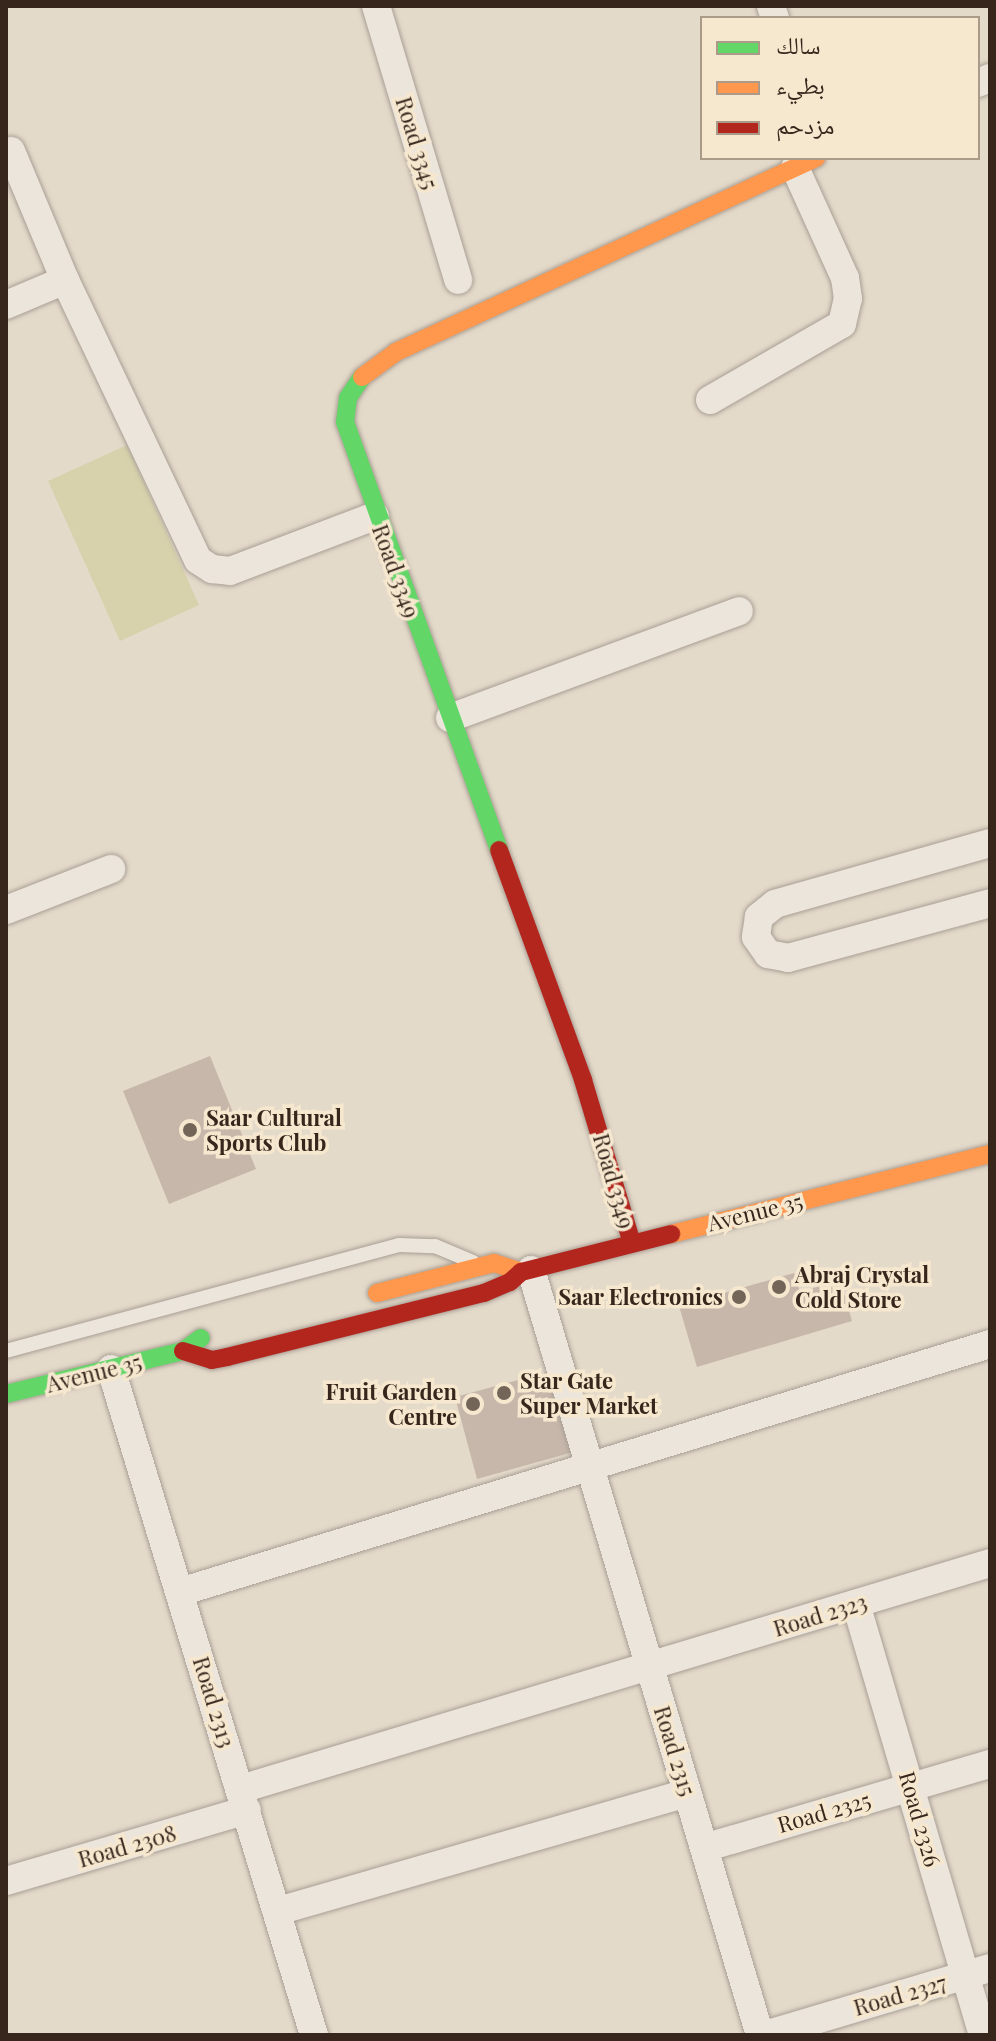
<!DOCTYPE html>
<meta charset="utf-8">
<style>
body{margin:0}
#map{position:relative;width:996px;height:2041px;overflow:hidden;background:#e4daca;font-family:"Playfair Display","Noto Naskh Arabic",serif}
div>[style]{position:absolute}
.green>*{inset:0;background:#d7d2ac}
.building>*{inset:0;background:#c7b7ab}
.roads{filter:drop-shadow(0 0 2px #a99f94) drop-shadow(0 0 2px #a99f94)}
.lane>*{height:14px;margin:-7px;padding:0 7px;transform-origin:7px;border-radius:7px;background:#ece5dc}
.street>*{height:28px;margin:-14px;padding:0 14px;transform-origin:14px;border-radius:14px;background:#ece5dc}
.fast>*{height:18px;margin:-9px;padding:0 9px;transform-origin:9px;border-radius:9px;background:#63d668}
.slow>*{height:18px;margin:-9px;padding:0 9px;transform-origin:9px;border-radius:9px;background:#ff974d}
.jam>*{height:18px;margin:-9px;padding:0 9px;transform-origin:9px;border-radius:9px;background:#b3261e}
.dots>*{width:22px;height:22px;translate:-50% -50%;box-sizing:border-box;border:4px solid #f6e7cf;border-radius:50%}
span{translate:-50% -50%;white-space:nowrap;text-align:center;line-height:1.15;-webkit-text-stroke:7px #f6e7cf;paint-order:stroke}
.street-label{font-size:22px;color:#37261c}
.poi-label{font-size:22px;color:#37261c;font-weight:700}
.left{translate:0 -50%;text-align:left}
.right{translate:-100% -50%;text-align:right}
.frame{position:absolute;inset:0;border:8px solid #37261c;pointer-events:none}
.legend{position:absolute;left:700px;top:16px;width:280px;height:144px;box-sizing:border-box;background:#f6e7cf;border:2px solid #aa9a87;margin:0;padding:10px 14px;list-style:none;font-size:24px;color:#37261c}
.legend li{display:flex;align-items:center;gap:16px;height:40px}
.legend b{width:40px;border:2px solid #aa9a87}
</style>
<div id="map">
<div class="green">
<i style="clip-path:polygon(127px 445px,199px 605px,120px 641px,48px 481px)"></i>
</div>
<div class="building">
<i style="clip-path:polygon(210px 1056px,256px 1169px,169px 1204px,123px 1091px)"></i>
<i style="clip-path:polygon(794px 1273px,800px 1292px,840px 1280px,852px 1321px,697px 1367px,679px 1306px)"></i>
<i style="clip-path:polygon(555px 1370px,577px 1451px,477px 1479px,455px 1397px)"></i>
</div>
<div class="roads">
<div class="lane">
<i style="left:6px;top:1351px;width:407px;rotate:-15.1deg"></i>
<i style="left:399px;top:1245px;width:36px;rotate:2deg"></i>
<i style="left:435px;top:1246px;width:41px;rotate:22.8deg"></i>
</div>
<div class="street">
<i style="left:376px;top:6px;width:286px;rotate:73.3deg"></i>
<i style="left:771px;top:6px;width:13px;rotate:72deg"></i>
<i style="left:978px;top:83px;width:13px;rotate:-23deg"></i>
<i style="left:11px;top:151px;width:140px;rotate:67.3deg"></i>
<i style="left:65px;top:280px;width:310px;rotate:64.6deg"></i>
<i style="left:198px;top:560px;width:17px;rotate:33deg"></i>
<i style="left:212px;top:569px;width:18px;rotate:6deg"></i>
<i style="left:230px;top:571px;width:155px;rotate:-20.8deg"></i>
<i style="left:6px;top:305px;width:64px;rotate:-23deg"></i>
<i style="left:710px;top:400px;width:152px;rotate:-29.9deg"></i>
<i style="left:842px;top:324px;width:26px;rotate:-77deg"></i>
<i style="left:848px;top:299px;width:21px;rotate:-98deg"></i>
<i style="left:845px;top:278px;width:121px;rotate:-114.4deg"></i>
<i style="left:450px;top:718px;width:308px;rotate:-20.3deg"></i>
<i style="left:990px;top:843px;width:223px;rotate:164.2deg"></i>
<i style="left:775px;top:904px;width:21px;rotate:141deg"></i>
<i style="left:759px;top:917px;width:20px;rotate:99deg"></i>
<i style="left:756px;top:937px;width:21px;rotate:55deg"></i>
<i style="left:768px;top:954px;width:20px;rotate:11deg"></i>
<i style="left:788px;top:958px;width:209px;rotate:-15.2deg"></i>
<i style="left:6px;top:910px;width:113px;rotate:-21.3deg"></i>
<i style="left:531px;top:1270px;width:799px;rotate:73.34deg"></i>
<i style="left:111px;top:1369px;width:696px;rotate:73.05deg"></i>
<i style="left:180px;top:1592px;width:847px;rotate:-17.02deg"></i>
<i style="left:856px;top:1604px;width:449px;rotate:73.6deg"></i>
<i style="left:241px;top:1789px;width:782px;rotate:-16.79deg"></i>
<i style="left:704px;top:1848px;width:298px;rotate:-16.4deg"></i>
<i style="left:6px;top:1881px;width:251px;rotate:-16.4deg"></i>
<i style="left:278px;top:1911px;width:426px;rotate:-16.1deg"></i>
<i style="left:765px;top:2035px;width:235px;rotate:-16.6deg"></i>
</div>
<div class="fast">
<i style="left:362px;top:377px;width:25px;rotate:124deg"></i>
<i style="left:348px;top:398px;width:24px;rotate:97deg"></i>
<i style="left:345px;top:422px;width:455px;rotate:70.2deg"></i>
<i style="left:6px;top:1394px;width:182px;rotate:-13.7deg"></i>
<i style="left:183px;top:1351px;width:22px;rotate:-36deg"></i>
</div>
<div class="slow">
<i style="left:362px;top:377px;width:42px;rotate:-36.3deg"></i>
<i style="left:396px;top:352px;width:463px;rotate:-24.8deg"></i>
<i style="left:671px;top:1234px;width:329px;rotate:-14.1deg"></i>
<i style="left:377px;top:1293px;width:121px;rotate:-14.4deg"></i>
<i style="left:494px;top:1263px;width:28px;rotate:18deg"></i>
</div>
<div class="jam">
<i style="left:499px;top:850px;width:245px;rotate:69.9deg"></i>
<i style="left:583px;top:1080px;width:170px;rotate:73.3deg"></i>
<i style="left:183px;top:1351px;width:30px;rotate:17deg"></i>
<i style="left:212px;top:1360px;width:15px;rotate:-11deg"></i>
<i style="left:227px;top:1357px;width:265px;rotate:-14deg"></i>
<i style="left:484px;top:1293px;width:28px;rotate:-23deg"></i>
<i style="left:510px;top:1282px;width:15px;rotate:-42deg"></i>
<i style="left:521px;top:1272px;width:155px;rotate:-14.2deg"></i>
</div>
</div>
<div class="dots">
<i style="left:190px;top:1130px;background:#746559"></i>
<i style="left:779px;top:1287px;background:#746559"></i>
<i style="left:739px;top:1297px;background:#746559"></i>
<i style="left:504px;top:1393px;background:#746559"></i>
<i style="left:473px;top:1404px;background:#746559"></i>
</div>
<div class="street-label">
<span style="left:417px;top:143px;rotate:73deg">Road 3345</span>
<span style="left:396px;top:571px;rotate:70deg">Road 3349</span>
<span style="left:614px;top:1181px;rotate:74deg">Road 3349</span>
<span style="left:755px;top:1212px;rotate:-14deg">Avenue 35</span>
<span style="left:94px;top:1373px;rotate:-14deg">Avenue 35</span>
<span style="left:820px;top:1615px;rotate:-17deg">Road 2323</span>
<span style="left:214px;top:1702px;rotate:73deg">Road 2313</span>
<span style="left:675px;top:1751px;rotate:73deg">Road 2315</span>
<span style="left:824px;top:1812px;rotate:-16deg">Road 2325</span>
<span style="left:920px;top:1819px;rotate:74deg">Road 2326</span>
<span style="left:127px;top:1846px;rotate:-16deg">Road 2308</span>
<span style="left:900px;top:1995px;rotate:-16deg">Road 2327</span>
</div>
<div class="poi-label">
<span class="left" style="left:206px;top:1130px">Saar Cultural<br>Sports Club</span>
<span class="left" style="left:795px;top:1287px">Abraj Crystal<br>Cold Store</span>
<span class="right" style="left:723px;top:1297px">Saar Electronics</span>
<span class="left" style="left:520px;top:1393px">Star Gate<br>Super Market</span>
<span class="right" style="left:457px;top:1404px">Fruit Garden<br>Centre</span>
</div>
<div class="frame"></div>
<ul class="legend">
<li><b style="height:10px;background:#63d668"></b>سالك</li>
<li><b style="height:10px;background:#ff974d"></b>بطيء</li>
<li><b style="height:10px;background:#b3261e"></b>مزدحم</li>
</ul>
</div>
